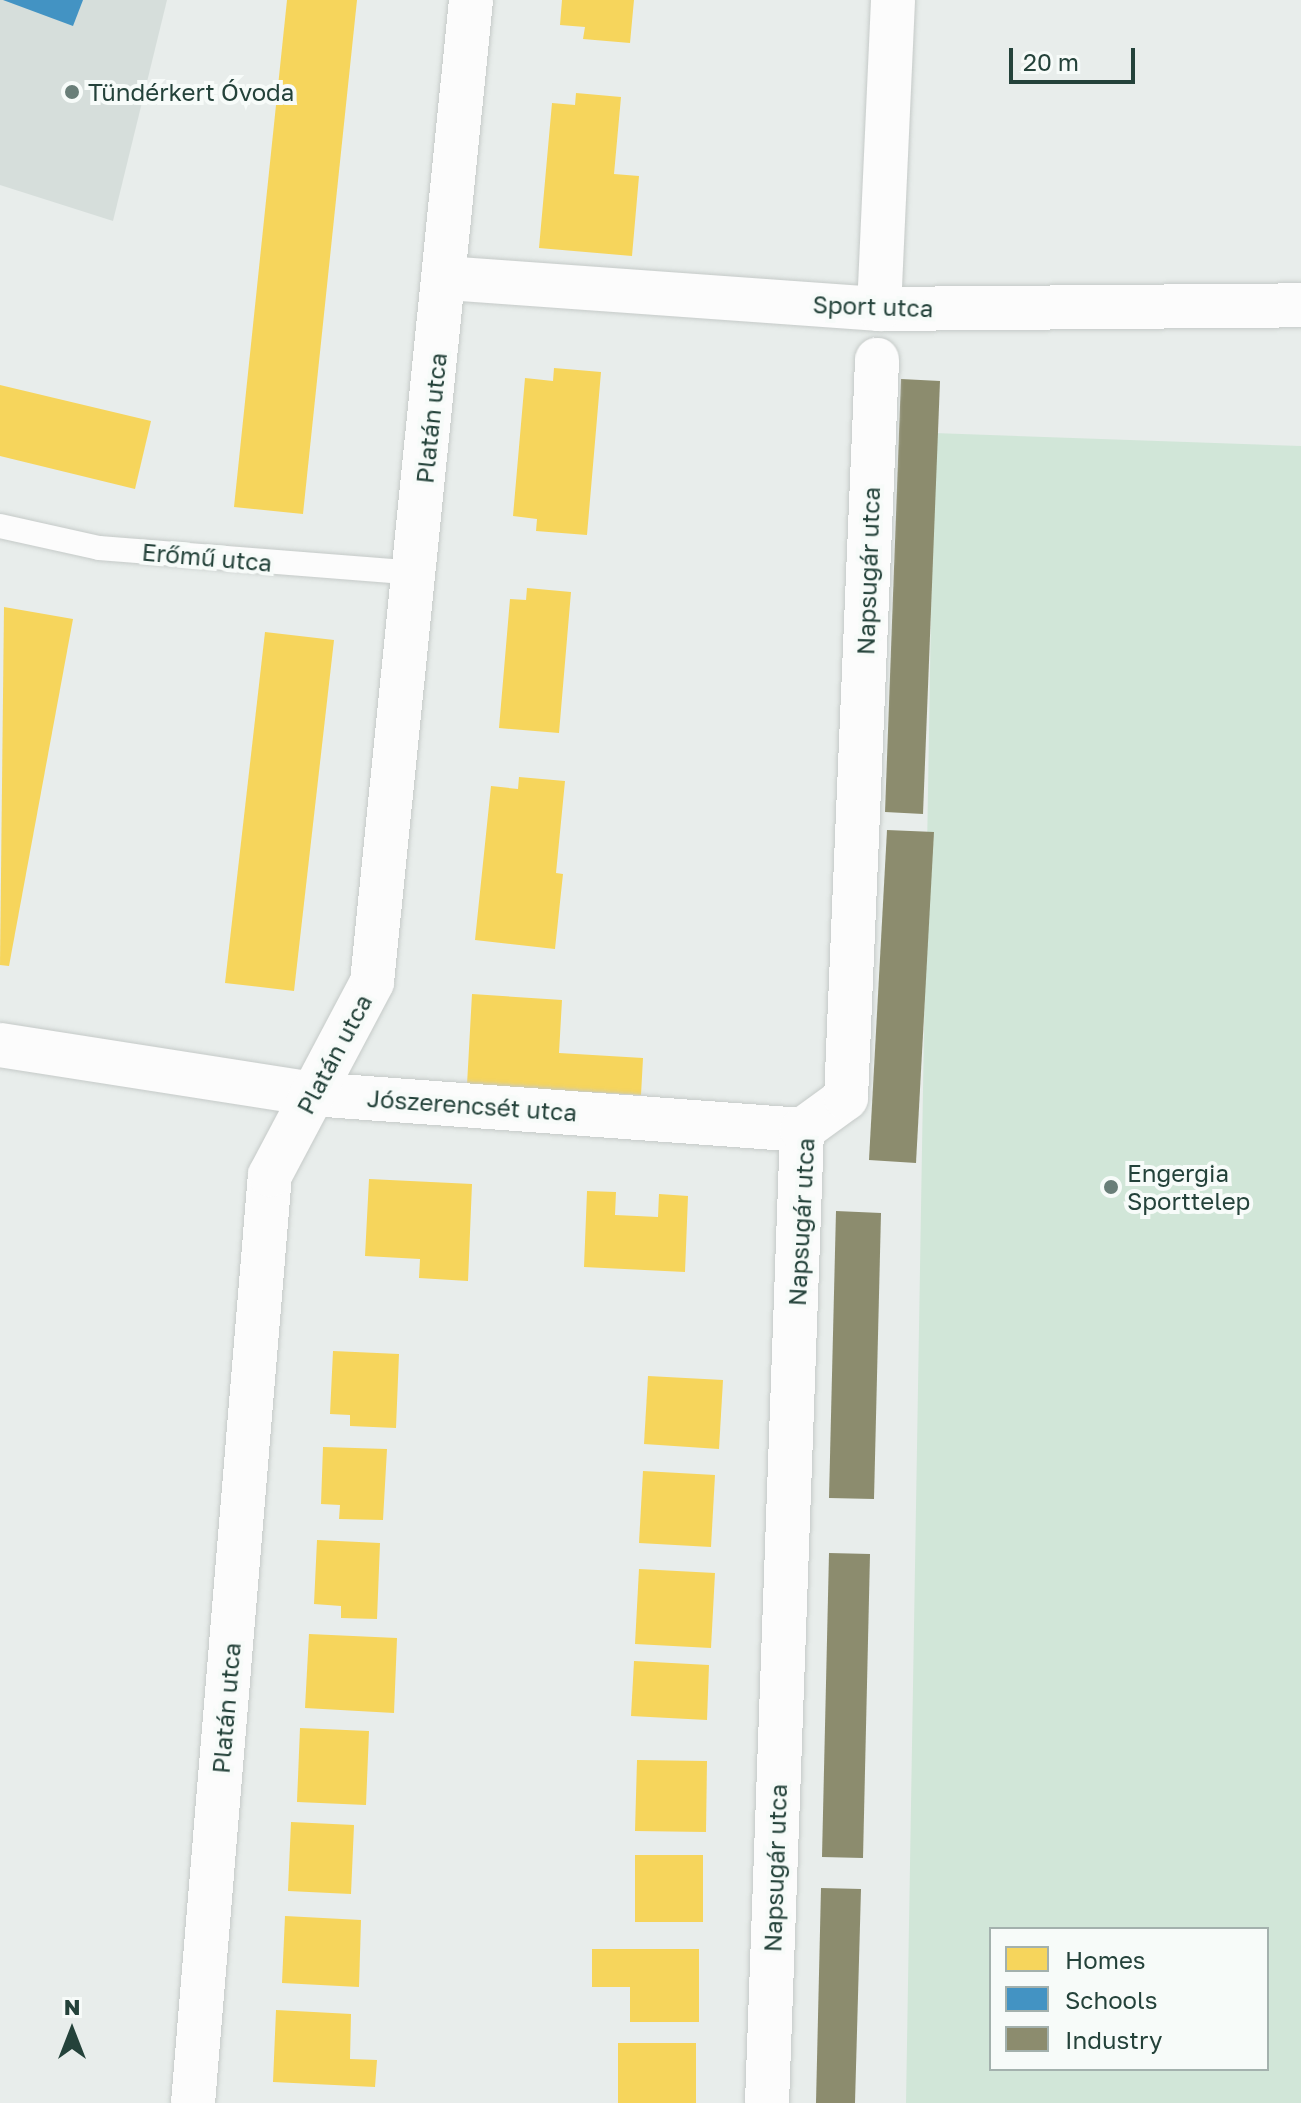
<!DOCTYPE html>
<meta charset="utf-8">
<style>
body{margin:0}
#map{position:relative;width:1301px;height:2103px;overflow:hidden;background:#e8edeb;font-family:"Golos Text",sans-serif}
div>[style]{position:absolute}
.built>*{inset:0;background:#d6dedb}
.green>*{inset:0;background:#d1e6d8}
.homes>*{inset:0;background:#f6d55c}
.schools>*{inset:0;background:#4393c3}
.industry>*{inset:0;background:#8c8c6e}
.roads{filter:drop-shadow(0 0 2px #c5cac8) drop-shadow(0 0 2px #c5cac8)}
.lane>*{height:24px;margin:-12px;padding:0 12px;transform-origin:12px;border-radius:12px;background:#fcfcfc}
.street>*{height:44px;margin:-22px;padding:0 22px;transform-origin:22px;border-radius:22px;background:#fcfcfc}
.secondary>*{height:44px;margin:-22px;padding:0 22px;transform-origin:22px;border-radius:22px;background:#fcfcfc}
.dots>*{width:22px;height:22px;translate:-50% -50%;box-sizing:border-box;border:4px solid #f7fbf9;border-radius:50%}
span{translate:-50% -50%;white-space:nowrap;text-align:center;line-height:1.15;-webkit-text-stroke:8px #f7fbf9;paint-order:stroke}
.poi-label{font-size:24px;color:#24423a}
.left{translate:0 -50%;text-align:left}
.street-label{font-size:24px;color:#24423a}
.legend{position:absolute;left:989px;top:1927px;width:280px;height:144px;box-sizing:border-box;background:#f7fbf9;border:2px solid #a3b1ad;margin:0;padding:10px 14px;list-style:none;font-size:24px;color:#24423a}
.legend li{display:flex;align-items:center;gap:16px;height:40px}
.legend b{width:40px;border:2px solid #a3b1ad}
.north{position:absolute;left:32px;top:1991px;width:80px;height:80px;-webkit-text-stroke:6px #f7fbf9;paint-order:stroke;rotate:0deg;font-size:22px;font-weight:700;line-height:32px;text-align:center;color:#24423a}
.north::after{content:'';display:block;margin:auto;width:28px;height:36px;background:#24423a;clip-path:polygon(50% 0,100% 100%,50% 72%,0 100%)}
.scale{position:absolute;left:1009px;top:48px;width:126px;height:36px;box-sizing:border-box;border:4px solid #24423a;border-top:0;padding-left:10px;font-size:24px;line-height:28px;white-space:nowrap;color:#24423a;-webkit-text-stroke:6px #f7fbf9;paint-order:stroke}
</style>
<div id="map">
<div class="built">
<i style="clip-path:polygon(0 0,167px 0,113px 221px,0 185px)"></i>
</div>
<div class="green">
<i style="clip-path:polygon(evenodd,934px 433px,1301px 446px,1301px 2103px,906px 2103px,934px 433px,991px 1929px,1267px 1929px,1267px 2069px,991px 2069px,991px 1929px)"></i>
</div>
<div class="homes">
<i style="clip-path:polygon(287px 0,357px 0,303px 514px,234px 507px)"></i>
<i style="clip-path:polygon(562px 0,634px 0,630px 43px,583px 39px,585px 27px,560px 25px)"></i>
<i style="clip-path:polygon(576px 93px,621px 97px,614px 174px,639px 176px,632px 256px,539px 248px,552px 103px,575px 105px)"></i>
<i style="clip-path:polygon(554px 368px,601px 372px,587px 535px,536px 531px,537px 519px,513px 516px,525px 378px,553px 381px)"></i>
<i style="clip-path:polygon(0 385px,151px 421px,135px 489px,0 456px)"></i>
<i style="clip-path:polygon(527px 588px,571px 592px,559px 733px,499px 728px,510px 599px,526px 600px)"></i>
<i style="clip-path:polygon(4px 607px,73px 619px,9px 966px,0 965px)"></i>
<i style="clip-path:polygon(265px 632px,334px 640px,294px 991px,225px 983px)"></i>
<i style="clip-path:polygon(519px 777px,565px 781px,556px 873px,563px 874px,555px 949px,475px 940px,491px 786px,518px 789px)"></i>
<i style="clip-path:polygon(472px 994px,562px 1000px,559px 1053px,643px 1058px,641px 1095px,467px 1085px)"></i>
<i style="clip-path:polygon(369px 1179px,472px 1184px,468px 1281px,419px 1278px,420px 1259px,365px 1256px)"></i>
<i style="clip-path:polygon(587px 1191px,616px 1192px,615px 1215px,637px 1216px,658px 1217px,659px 1194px,688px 1196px,685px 1272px,584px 1267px)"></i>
<i style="clip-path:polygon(333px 1351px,399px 1354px,396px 1428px,350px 1426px,350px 1415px,330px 1414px)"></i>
<i style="clip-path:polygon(648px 1376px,723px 1380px,719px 1449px,644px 1444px)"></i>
<i style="clip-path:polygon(323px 1447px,387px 1449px,383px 1520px,339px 1519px,340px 1505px,321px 1504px)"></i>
<i style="clip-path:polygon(643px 1471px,715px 1475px,711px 1547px,639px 1543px)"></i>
<i style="clip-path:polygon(317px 1540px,380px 1543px,377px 1619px,341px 1618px,341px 1606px,314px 1604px)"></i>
<i style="clip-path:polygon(639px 1569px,715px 1573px,711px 1648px,635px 1644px)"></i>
<i style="clip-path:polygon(309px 1634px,397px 1638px,394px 1713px,305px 1708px)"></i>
<i style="clip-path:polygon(634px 1661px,709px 1665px,707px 1720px,631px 1716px)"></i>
<i style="clip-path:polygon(300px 1728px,369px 1731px,366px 1805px,297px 1802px)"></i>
<i style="clip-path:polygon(637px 1760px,707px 1761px,706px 1832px,635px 1831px)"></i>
<i style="clip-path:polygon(291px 1822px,354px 1825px,351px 1894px,288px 1891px)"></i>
<i style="clip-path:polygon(635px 1855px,703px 1855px,703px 1922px,635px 1922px)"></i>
<i style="clip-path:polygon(285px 1916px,361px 1920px,359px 1987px,282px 1983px)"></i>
<i style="clip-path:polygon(592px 1949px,699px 1949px,699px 2022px,630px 2022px,630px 1987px,592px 1987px)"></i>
<i style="clip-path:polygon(276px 2010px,351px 2014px,350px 2059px,377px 2060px,375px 2087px,273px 2082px)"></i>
<i style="clip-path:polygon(618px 2043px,696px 2043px,696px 2103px,618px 2103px)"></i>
</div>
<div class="schools">
<i style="clip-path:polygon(3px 0,83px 0,73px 26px)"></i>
</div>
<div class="industry">
<i style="clip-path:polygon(901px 379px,940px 381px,923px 814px,885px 812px)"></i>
<i style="clip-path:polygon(887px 830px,934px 832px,916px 1163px,869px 1160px)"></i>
<i style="clip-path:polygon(836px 1211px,881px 1213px,874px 1499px,829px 1498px)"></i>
<i style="clip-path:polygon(829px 1553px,870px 1554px,863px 1858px,822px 1857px)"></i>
<i style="clip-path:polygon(821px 1888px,861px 1889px,855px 2103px,816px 2103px)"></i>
</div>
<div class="roads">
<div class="lane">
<i style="left:0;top:526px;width:101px;rotate:12.5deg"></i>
<i style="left:99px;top:548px;width:319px;rotate:4.5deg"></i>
</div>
<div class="street">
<i style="left:445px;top:278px;width:435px;rotate:4.1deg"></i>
<i style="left:879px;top:309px;width:422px;rotate:-0.5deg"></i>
<i style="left:879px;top:309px;width:309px;rotate:-87.4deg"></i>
<i style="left:0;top:1045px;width:316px;rotate:8.9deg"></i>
<i style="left:312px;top:1094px;width:491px;rotate:4.2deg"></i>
<i style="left:767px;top:2103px;width:974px;rotate:-87.94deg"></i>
<i style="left:802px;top:1130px;width:54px;rotate:-36deg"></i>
<i style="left:846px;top:1098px;width:739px;rotate:-87.59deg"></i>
</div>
<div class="secondary">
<i style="left:193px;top:2103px;width:931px;rotate:-85.26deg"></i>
<i style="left:270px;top:1175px;width:218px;rotate:-62.1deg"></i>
<i style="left:372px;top:982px;width:987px;rotate:-84.24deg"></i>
</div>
</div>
<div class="dots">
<i style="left:72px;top:92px;background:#697e78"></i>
<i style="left:1111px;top:1187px;background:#697e78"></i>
</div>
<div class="poi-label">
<span class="left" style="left:88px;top:92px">Tündérkert Óvoda</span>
<span class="left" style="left:1127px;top:1187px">Engergia<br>Sporttelep</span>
</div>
<div class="street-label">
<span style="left:873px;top:306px;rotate:2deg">Sport utca</span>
<span style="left:431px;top:418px;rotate:-84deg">Platán utca</span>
<span style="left:207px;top:557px;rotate:5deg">Erőmű utca</span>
<span style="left:868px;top:571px;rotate:-88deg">Napsugár utca</span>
<span style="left:334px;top:1054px;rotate:-62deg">Platán utca</span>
<span style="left:472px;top:1105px;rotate:4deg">Jószerencsét utca</span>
<span style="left:801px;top:1222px;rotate:-87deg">Napsugár utca</span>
<span style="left:226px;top:1708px;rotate:-85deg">Platán utca</span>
<span style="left:775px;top:1868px;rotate:-88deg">Napsugár utca</span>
</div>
<ul class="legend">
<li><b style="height:22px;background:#f6d55c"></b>Homes</li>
<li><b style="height:22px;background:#4393c3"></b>Schools</li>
<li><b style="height:22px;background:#8c8c6e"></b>Industry</li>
</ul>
<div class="north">N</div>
<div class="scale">20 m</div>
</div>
